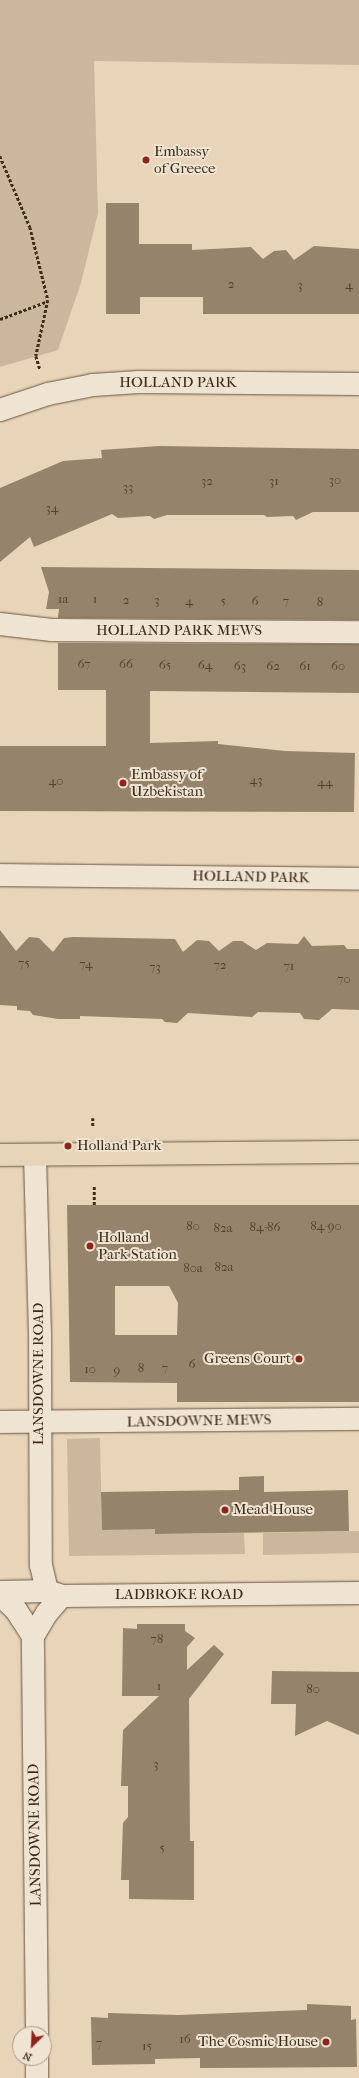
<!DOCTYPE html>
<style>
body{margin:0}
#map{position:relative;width:359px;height:2078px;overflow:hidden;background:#e7d4b9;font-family:"IM FELL French Canon",serif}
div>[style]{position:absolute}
.green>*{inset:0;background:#cab79e}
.building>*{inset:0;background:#96836c}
.path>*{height:2.5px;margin-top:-1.25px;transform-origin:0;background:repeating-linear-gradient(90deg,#3e2c19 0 3px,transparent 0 5px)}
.roads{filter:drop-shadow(0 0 1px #685641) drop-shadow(0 0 1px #685641)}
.minor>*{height:22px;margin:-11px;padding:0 11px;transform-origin:11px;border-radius:11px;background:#efe3d2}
.primary>*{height:22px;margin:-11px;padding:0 11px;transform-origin:11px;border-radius:11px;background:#e7d4b9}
.dots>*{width:11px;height:11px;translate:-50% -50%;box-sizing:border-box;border:2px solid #efe3d2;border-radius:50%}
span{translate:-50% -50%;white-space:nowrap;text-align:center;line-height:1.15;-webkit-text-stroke:4px #efe3d2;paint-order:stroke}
.number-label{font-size:13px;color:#54422e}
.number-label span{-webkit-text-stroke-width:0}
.poi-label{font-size:15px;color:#3e2c19}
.left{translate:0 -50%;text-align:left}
.right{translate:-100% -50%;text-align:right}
.street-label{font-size:15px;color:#3e2c19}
.north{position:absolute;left:12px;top:2026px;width:40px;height:40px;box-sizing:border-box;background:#efe3d2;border:1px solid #a89a88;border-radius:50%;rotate:204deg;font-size:11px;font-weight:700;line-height:16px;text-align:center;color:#3e2c19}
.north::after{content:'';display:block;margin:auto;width:14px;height:18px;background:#8f2418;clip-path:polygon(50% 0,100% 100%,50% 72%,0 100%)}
</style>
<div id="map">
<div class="green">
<i style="clip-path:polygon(0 0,359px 0,359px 65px,94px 61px,98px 213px,81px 283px,58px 350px,0 367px)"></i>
<i style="clip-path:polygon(100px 1438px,102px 1530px,155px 1527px,155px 1534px,244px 1533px,245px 1554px,69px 1556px,67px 1439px)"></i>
<i style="clip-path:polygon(359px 1531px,359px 1553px,263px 1555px,263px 1533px)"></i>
</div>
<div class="building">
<i style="clip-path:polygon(106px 203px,139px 203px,139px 244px,192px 244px,192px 250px,251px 247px,263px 259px,274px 251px,286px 250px,294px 260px,314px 246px,359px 249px,359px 314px,203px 314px,203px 297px,140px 297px,140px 314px,106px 314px)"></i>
<i style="clip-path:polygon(159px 446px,359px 449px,359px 512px,313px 512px,296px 520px,293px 516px,267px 517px,264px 515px,167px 515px,154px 519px,150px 516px,118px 518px,112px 514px,34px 547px,30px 537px,0 562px,0 488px,63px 461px,102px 458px,101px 450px)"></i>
<i style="clip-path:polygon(41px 567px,359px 570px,359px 620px,58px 618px,59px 609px,46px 609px,49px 592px)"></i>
<i style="clip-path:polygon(58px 643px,359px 644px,359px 693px,150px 691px,150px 743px,218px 741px,218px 744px,285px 751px,355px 753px,354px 812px,0 811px,0 746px,106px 746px,106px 690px,58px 690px)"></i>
<i style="clip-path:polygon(0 930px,16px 951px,29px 937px,39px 938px,53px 952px,64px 938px,73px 937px,175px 939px,183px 952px,197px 940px,209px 941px,219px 951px,233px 941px,242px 941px,256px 950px,267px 943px,298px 944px,304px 936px,312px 946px,344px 945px,347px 949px,359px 949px,359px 1010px,332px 1009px,319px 1020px,304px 1019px,300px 1013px,258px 1012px,252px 1017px,188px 1013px,177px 1023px,165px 1022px,162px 1019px,80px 1016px,80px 1019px,58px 1019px,33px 1015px,30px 1011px,17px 1010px,17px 1006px,0 1005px)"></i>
<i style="clip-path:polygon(evenodd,67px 1205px,359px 1205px,359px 1402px,177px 1402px,177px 1383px,70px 1382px,67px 1205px,115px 1286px,169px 1286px,178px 1303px,177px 1335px,115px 1335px,115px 1286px)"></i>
<i style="clip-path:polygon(264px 1476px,264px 1492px,348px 1490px,349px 1531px,155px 1534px,155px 1529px,102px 1530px,101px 1492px,239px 1490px,239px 1477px)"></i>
<i style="clip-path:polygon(137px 1624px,185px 1624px,185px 1631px,195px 1638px,187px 1647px,187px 1670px,214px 1645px,224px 1654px,189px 1699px,190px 1841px,194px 1841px,194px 1900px,129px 1899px,129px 1880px,121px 1880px,123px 1823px,128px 1817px,128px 1786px,121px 1786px,123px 1730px,159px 1696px,122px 1696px,123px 1628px,137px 1629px)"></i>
<i style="clip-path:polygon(272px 1671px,359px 1672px,359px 1735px,327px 1721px,295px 1736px,296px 1704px,271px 1704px)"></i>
<i style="clip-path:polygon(307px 2004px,351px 2006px,351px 2020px,356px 2019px,357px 2067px,200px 2068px,200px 2058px,155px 2059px,155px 2064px,92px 2065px,91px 2017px,108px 2018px,108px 2013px,178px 2015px,307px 2010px)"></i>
</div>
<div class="path">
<i style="left:0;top:156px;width:77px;rotate:67.1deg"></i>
<i style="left:30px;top:227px;width:75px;rotate:76.1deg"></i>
<i style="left:48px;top:300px;width:57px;rotate:102.1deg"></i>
<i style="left:36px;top:356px;width:14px;rotate:73deg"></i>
<i style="left:0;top:319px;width:51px;rotate:-20.6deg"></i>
<i style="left:93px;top:1118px;width:9px;rotate:90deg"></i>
<i style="left:94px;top:1205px;width:19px;rotate:-90deg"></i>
</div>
<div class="roads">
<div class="minor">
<i style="left:0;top:410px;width:51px;rotate:-18.4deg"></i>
<i style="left:48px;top:394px;width:46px;rotate:-11.3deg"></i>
<i style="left:93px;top:385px;width:46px;rotate:-3.7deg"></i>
<i style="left:139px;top:382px;width:220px;rotate:0.5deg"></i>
<i style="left:0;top:624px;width:52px;rotate:6.6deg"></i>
<i style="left:52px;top:630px;width:307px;rotate:0.4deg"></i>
<i style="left:0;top:875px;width:359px;rotate:0.6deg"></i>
<i style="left:35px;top:1156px;width:176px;rotate:88.4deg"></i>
<i style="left:40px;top:1332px;width:233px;rotate:89.8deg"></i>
<i style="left:41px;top:1565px;width:27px;rotate:77deg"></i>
<i style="left:0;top:1422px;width:359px;rotate:-0.5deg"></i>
<i style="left:0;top:1592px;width:47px;rotate:-1.2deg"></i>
<i style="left:47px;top:1591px;width:16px;rotate:18deg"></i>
<i style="left:62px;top:1596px;width:297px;rotate:-0.6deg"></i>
<i style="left:0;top:1595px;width:22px;rotate:43deg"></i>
<i style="left:16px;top:1610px;width:31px;rotate:57deg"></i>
<i style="left:37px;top:2034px;width:398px;rotate:-90.6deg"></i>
<i style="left:33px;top:1636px;width:27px;rotate:-59deg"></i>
<i style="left:47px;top:1613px;width:23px;rotate:-49deg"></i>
<i style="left:37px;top:2078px;width:20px;rotate:-90deg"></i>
</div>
<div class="primary">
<i style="left:0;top:1155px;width:359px;rotate:-0.5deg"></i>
</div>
</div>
<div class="dots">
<i style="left:146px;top:160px;background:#8f2418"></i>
<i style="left:123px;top:783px;background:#8f2418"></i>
<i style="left:68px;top:1146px;background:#8f2418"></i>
<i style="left:90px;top:1246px;background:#8f2418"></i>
<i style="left:299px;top:1359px;background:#8f2418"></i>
<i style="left:225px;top:1510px;background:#8f2418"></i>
<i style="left:326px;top:2042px;background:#8f2418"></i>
</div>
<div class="number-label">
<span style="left:231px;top:284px">2</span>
<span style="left:300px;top:285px">3</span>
<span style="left:349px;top:285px">4</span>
<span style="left:335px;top:480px">30</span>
<span style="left:207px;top:481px">32</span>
<span style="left:274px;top:481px">31</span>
<span style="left:128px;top:487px">33</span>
<span style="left:52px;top:508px">34</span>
<span style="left:63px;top:599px">1a</span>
<span style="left:95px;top:599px">1</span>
<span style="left:126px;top:600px">2</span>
<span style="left:157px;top:600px">3</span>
<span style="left:189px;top:601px">4</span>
<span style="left:223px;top:601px">5</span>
<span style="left:255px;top:601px">6</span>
<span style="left:286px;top:601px">7</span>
<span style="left:320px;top:602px">8</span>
<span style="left:84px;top:664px">67</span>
<span style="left:126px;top:664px">66</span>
<span style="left:165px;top:665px">65</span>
<span style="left:205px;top:665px">64</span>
<span style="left:240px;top:666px">63</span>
<span style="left:273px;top:666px">62</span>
<span style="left:305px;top:666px">61</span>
<span style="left:338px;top:666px">60</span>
<span style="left:256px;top:780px">43</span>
<span style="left:56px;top:781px">40</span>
<span style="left:325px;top:782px">44</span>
<span style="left:24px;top:963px">75</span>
<span style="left:86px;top:964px">74</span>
<span style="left:220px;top:965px">72</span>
<span style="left:289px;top:966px">71</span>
<span style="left:155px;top:967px">73</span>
<span style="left:344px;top:979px">70</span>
<span style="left:193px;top:1226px">80</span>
<span style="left:326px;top:1226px">84-90</span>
<span style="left:265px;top:1227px">84-86</span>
<span style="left:223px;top:1228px">82a</span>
<span style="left:224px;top:1267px">82a</span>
<span style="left:193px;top:1268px">80a</span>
<span style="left:192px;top:1364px">6</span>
<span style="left:141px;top:1368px">8</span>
<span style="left:165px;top:1368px">7</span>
<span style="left:90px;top:1369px">10</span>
<span style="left:117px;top:1370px">9</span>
<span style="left:157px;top:1639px">78</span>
<span style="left:159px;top:1686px">1</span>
<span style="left:313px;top:1689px">80</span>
<span style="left:156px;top:1764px">3</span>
<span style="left:162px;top:1848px">5</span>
<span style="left:185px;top:2039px">16</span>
<span style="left:99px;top:2043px">7</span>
<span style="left:147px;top:2046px">15</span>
</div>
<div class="poi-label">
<span class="left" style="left:154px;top:160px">Embassy<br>of Greece</span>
<span class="left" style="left:131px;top:783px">Embassy of<br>Uzbekistan</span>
<span class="left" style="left:77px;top:1146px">Holland Park</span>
<span class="left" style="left:98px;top:1246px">Holland<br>Park Station</span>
<span class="right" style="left:291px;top:1359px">Greens Court</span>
<span class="left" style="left:233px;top:1510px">Mead House</span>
<span class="right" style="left:318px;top:2042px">The Cosmic House</span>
</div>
<div class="street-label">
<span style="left:178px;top:383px">HOLLAND PARK</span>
<span style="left:179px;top:631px">HOLLAND PARK MEWS</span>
<span style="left:251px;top:877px;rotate:1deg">HOLLAND PARK</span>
<span style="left:39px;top:1374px;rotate:-90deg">LANSDOWNE ROAD</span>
<span style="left:199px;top:1421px;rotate:-1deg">LANSDOWNE MEWS</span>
<span style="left:179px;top:1595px">LADBROKE ROAD</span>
<span style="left:35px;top:1835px;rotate:-91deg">LANSDOWNE ROAD</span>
</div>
<div class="north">N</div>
</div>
